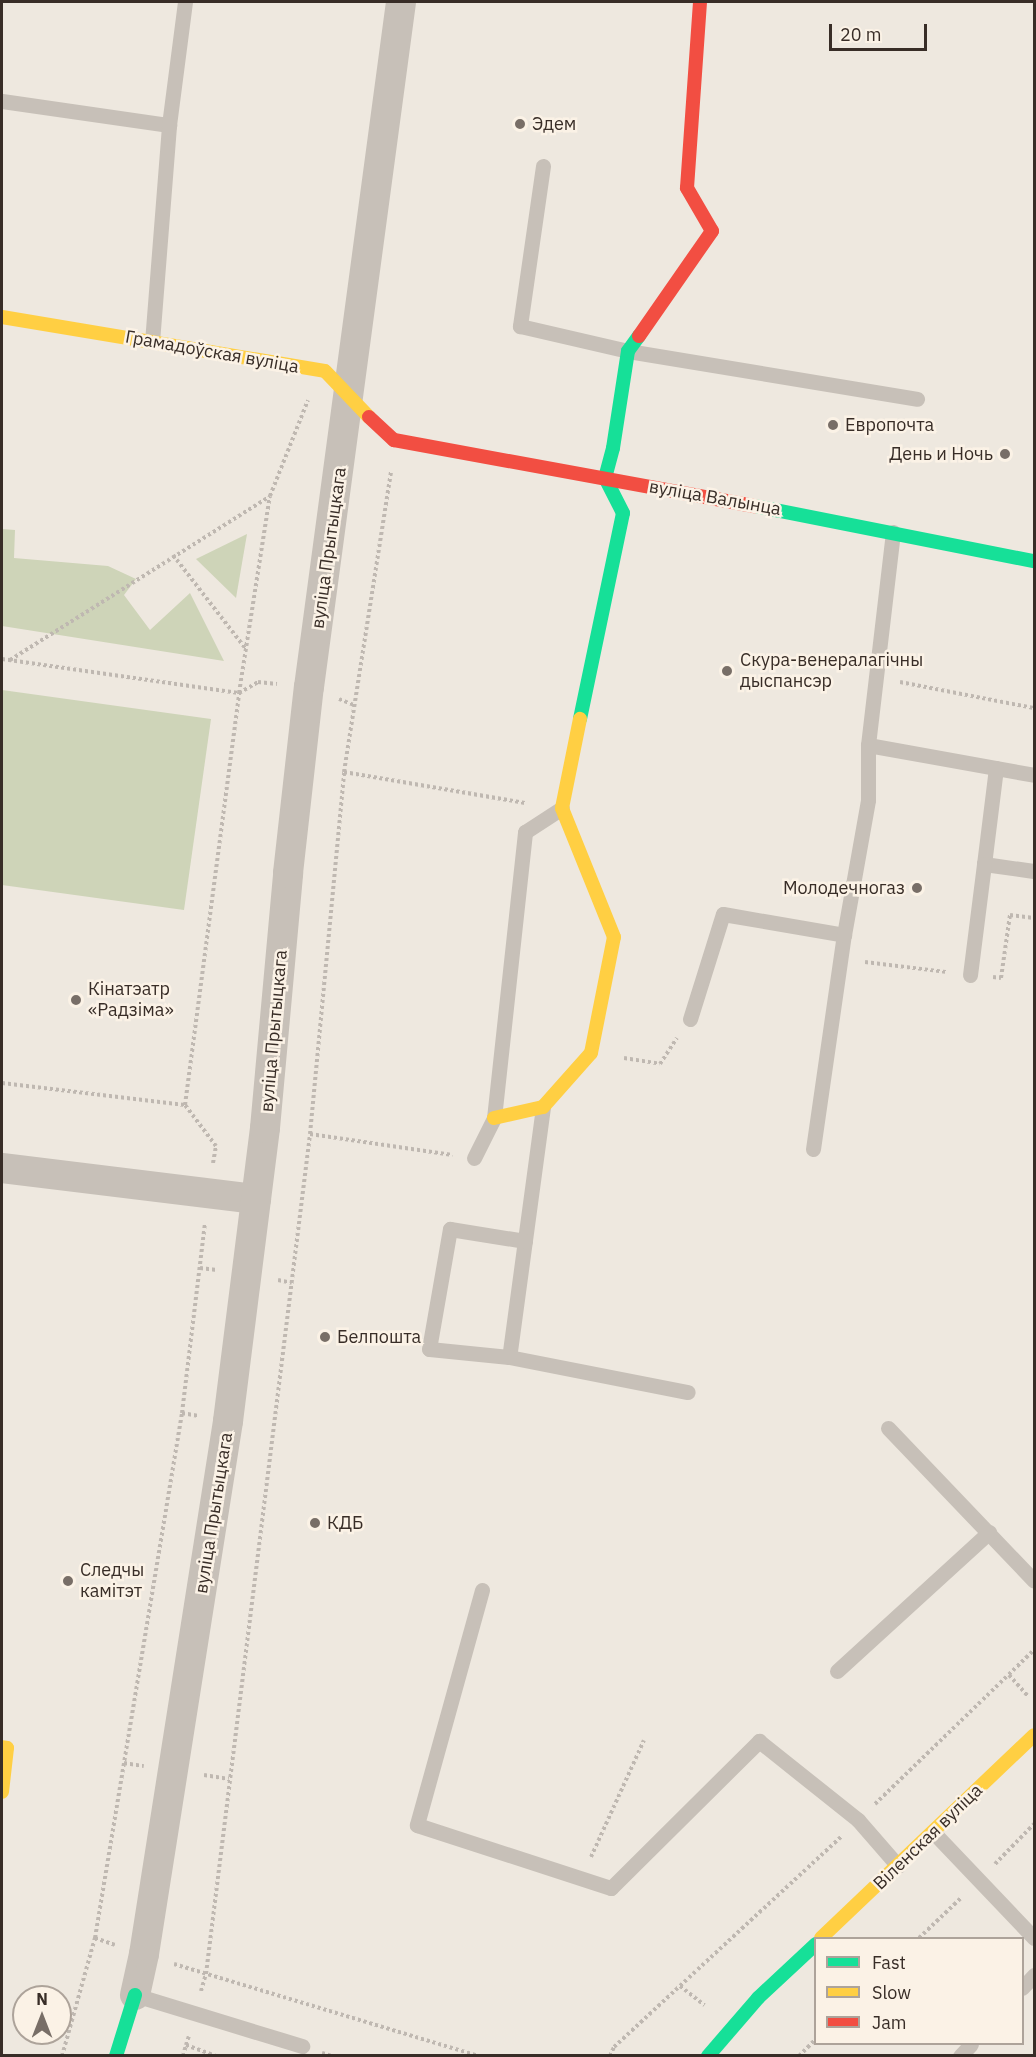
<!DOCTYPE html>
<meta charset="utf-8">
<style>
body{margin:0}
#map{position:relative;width:1036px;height:2057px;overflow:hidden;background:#eee8df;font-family:"IBM Plex Sans",sans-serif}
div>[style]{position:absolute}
.green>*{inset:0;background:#ced4b8}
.path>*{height:4px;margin-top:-2px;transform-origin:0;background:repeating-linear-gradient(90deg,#bfb8b1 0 3px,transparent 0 6px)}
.lane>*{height:15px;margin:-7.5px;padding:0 7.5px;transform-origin:7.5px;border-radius:7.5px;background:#c7c0b8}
.street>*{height:30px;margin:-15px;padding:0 15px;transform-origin:15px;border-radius:15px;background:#c7c0b8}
.fast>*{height:14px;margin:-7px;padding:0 7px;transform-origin:7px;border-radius:7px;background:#16e098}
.slow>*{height:14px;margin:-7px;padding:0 7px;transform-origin:7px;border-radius:7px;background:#ffcf43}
.jam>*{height:14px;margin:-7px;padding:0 7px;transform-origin:7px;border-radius:7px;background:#f24e42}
.dots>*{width:16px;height:16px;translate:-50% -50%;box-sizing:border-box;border:3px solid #fbf2e6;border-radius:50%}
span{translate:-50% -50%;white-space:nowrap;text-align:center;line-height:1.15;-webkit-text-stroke:5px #fbf2e6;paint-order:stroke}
.poi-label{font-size:18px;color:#382d27}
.left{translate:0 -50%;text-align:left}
.right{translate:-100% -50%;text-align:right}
.street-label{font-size:18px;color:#382d27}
.frame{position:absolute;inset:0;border:3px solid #382d27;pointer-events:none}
.legend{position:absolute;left:814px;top:1937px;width:210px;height:108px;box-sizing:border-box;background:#fbf2e6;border:2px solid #ada39a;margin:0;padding:8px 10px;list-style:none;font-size:18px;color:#382d27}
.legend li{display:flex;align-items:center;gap:12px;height:30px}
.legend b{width:30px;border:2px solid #ada39a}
.north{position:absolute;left:12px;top:1985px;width:60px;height:60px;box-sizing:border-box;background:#fbf2e6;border:2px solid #ada39a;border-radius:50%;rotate:0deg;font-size:16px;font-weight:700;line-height:24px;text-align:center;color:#382d27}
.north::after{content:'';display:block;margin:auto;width:21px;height:27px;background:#786e67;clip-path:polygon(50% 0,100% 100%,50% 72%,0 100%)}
.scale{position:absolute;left:829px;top:24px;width:98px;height:27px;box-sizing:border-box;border:3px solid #382d27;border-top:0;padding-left:8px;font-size:18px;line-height:21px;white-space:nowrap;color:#382d27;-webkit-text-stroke:4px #fbf2e6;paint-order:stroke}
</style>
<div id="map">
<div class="green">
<i style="clip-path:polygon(2px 529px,15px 530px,14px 558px,108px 566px,136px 579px,124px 595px,150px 630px,190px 593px,224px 661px,2px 626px)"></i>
<i style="clip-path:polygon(247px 534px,236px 598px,196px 559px)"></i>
<i style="clip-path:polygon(2px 690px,211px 719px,184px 910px,2px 885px)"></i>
</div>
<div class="path">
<i style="left:173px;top:555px;width:119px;rotate:52.2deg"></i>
<i style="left:2px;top:659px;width:239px;rotate:8.2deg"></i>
<i style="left:239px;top:693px;width:22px;rotate:-30deg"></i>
<i style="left:258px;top:682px;width:19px;rotate:6deg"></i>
<i style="left:10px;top:660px;width:307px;rotate:-32.2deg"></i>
<i style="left:900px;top:682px;width:136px;rotate:11deg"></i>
<i style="left:339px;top:699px;width:16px;rotate:22deg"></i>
<i style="left:344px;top:772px;width:185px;rotate:9.7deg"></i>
<i style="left:865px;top:962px;width:83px;rotate:7deg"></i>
<i style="left:993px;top:977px;width:8px;rotate:7deg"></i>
<i style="left:1001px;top:978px;width:64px;rotate:-81.9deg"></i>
<i style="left:1010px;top:915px;width:24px;rotate:7deg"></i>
<i style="left:624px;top:1058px;width:36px;rotate:9deg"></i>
<i style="left:660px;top:1064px;width:31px;rotate:-57deg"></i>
<i style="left:2px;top:1083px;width:184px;rotate:6.9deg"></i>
<i style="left:310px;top:1134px;width:144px;rotate:8.4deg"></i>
<i style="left:213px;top:1163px;width:17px;rotate:-80deg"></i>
<i style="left:216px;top:1146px;width:51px;rotate:-127.1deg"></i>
<i style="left:185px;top:1105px;width:416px;rotate:-82.5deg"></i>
<i style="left:239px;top:693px;width:199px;rotate:-81.1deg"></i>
<i style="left:270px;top:496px;width:103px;rotate:-68.4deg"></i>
<i style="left:200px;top:1268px;width:17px;rotate:7deg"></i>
<i style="left:278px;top:1280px;width:14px;rotate:12deg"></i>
<i style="left:182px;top:1413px;width:17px;rotate:10deg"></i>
<i style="left:1009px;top:1675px;width:28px;rotate:48deg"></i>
<i style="left:124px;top:1763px;width:20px;rotate:9deg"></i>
<i style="left:204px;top:1775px;width:25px;rotate:9deg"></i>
<i style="left:875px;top:1804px;width:221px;rotate:-44.1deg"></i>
<i style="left:591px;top:1857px;width:128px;rotate:-65.6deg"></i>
<i style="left:995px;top:1864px;width:56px;rotate:-45.7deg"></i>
<i style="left:95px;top:1938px;width:532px;rotate:-80.59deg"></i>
<i style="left:182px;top:1413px;width:190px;rotate:-83.1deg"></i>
<i style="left:919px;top:1938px;width:59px;rotate:-43.6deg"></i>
<i style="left:174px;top:1964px;width:318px;rotate:16.8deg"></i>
<i style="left:680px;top:1986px;width:31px;rotate:38deg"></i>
<i style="left:201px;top:1991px;width:18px;rotate:-74deg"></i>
<i style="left:206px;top:1974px;width:846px;rotate:-82.94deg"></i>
<i style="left:310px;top:1134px;width:364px;rotate:-84.6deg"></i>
<i style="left:344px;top:772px;width:304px;rotate:-81.1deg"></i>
<i style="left:186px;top:2045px;width:9px;rotate:-72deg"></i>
<i style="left:322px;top:2053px;width:10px;rotate:17deg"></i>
<i style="left:62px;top:2056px;width:123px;rotate:-74.4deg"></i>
<i style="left:95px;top:1938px;width:21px;rotate:19deg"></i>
<i style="left:183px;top:2056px;width:11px;rotate:-75deg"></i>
<i style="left:186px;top:2045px;width:33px;rotate:20deg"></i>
<i style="left:610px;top:2056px;width:10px;rotate:-66deg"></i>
<i style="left:614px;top:2047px;width:311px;rotate:-42.8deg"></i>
<i style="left:799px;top:2056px;width:24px;rotate:-45deg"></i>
</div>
<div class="lane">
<i style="left:2px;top:101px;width:169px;rotate:8.2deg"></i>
<i style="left:543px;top:166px;width:162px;rotate:98.2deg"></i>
<i style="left:520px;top:326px;width:111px;rotate:13deg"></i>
<i style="left:628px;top:351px;width:293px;rotate:9.4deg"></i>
<i style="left:152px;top:342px;width:218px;rotate:-85.5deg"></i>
<i style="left:169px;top:125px;width:124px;rotate:-82.6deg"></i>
<i style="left:893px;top:532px;width:214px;rotate:96.7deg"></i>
<i style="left:868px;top:745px;width:169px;rotate:10.2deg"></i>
<i style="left:996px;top:768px;width:97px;rotate:97.1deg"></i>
<i style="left:984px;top:864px;width:50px;rotate:8deg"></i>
<i style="left:970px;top:975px;width:112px;rotate:-82.8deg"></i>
<i style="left:690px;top:1019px;width:110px;rotate:-72.6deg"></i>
<i style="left:723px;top:914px;width:123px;rotate:9.8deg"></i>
<i style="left:543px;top:1107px;width:252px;rotate:97.7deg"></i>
<i style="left:509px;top:1357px;width:182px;rotate:11.1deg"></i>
<i style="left:813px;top:1149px;width:216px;rotate:-81.8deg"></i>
<i style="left:844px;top:935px;width:137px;rotate:-79.9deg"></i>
<i style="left:868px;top:800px;width:55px;rotate:-90deg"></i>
<i style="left:474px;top:1158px;width:45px;rotate:-63.4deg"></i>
<i style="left:494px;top:1118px;width:288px;rotate:-83.8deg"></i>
<i style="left:525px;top:832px;width:44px;rotate:-33deg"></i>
<i style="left:509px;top:1357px;width:80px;rotate:-174.3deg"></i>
<i style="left:429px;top:1349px;width:122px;rotate:-80.1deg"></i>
<i style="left:450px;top:1229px;width:76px;rotate:9.1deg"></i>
<i style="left:888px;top:1428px;width:211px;rotate:46.3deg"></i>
<i style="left:482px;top:1590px;width:244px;rotate:105.5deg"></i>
<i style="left:417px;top:1825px;width:204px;rotate:18deg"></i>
<i style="left:611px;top:1888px;width:209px;rotate:-44.8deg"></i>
<i style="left:759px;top:1741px;width:127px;rotate:38.6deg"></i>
<i style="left:858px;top:1820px;width:61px;rotate:49deg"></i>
<i style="left:837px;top:1671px;width:206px;rotate:-42.4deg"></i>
<i style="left:934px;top:1833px;width:145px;rotate:46.4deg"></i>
<i style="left:1022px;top:1988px;width:18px;rotate:-47deg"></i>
<i style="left:135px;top:1995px;width:175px;rotate:17deg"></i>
<i style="left:960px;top:2056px;width:16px;rotate:-47deg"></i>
</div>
<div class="street">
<i style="left:2px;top:1168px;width:256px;rotate:7deg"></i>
<i style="left:135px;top:1995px;width:42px;rotate:-77.6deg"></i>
<i style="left:144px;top:1954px;width:540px;rotate:-81.04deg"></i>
<i style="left:228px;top:1421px;width:295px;rotate:-82.8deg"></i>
<i style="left:265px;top:1128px;width:256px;rotate:-84.8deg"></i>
<i style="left:288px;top:873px;width:187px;rotate:-83.6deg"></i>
<i style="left:309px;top:687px;width:691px;rotate:-82.35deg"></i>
</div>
<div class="fast">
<i style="left:755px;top:506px;width:284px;rotate:11.2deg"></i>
<i style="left:580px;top:719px;width:210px;rotate:-78.2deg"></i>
<i style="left:623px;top:513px;width:39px;rotate:-117deg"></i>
<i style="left:605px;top:478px;width:31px;rotate:-75deg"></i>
<i style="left:613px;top:448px;width:98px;rotate:-81.2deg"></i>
<i style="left:628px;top:351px;width:19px;rotate:-54deg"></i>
<i style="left:116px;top:2056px;width:64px;rotate:-72.7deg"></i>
<i style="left:708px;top:2056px;width:77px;rotate:-49.2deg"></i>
<i style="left:758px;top:1998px;width:79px;rotate:-43deg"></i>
</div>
<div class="slow">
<i style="left:2px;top:317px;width:327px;rotate:9.5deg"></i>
<i style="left:325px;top:371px;width:64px;rotate:46.3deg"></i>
<i style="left:494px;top:1118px;width:50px;rotate:-12.7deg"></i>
<i style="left:543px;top:1107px;width:72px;rotate:-48.4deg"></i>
<i style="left:591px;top:1053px;width:118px;rotate:-78.8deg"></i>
<i style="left:614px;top:937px;width:139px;rotate:-112deg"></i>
<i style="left:562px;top:808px;width:91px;rotate:-78.6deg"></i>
<i style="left:2px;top:1747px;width:5px;rotate:11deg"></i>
<i style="left:7px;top:1748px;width:44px;rotate:96.5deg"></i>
<i style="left:821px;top:1938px;width:294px;rotate:-43.6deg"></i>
</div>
<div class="jam">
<i style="left:639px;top:336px;width:128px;rotate:-55.2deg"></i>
<i style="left:712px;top:231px;width:50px;rotate:-120.2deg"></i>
<i style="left:687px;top:188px;width:186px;rotate:-86deg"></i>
<i style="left:369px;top:417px;width:34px;rotate:43deg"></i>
<i style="left:394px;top:440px;width:367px;rotate:10.4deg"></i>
</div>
<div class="dots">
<i style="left:520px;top:124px;background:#786e67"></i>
<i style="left:833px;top:425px;background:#786e67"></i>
<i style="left:1005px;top:454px;background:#786e67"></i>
<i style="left:727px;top:671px;background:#786e67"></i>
<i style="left:917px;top:888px;background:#786e67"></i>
<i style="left:76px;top:1000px;background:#786e67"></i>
<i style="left:325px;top:1337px;background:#786e67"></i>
<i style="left:315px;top:1523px;background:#786e67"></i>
<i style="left:68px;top:1581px;background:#786e67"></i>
</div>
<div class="poi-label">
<span class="left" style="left:532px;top:124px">Эдем</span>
<span class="left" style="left:845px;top:425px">Европочта</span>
<span class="right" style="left:993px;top:454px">День и Ночь</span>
<span class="left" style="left:740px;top:671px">Скура-венералагічны<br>дыспансэр</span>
<span class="right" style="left:905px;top:888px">Молодечногаз</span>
<span class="left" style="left:88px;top:1000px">Кінатэатр<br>«Радзіма»</span>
<span class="left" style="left:337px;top:1337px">Белпошта</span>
<span class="left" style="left:327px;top:1523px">КДБ</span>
<span class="left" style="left:80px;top:1581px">Следчы<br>камітэт</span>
</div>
<div class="street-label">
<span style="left:212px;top:352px;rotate:10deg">Грамадоўская вуліца</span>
<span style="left:715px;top:498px;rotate:10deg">вуліца Валынца</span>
<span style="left:329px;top:548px;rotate:-82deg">вуліца Прытыцкага</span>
<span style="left:274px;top:1031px;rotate:-85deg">вуліца Прытыцкага</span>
<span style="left:214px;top:1513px;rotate:-81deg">вуліца Прытыцкага</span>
<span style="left:928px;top:1837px;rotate:-44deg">Віленская вуліца</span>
</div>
<div class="frame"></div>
<ul class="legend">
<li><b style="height:8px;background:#16e098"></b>Fast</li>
<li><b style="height:8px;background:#ffcf43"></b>Slow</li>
<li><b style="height:8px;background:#f24e42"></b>Jam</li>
</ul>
<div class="north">N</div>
<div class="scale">20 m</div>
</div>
